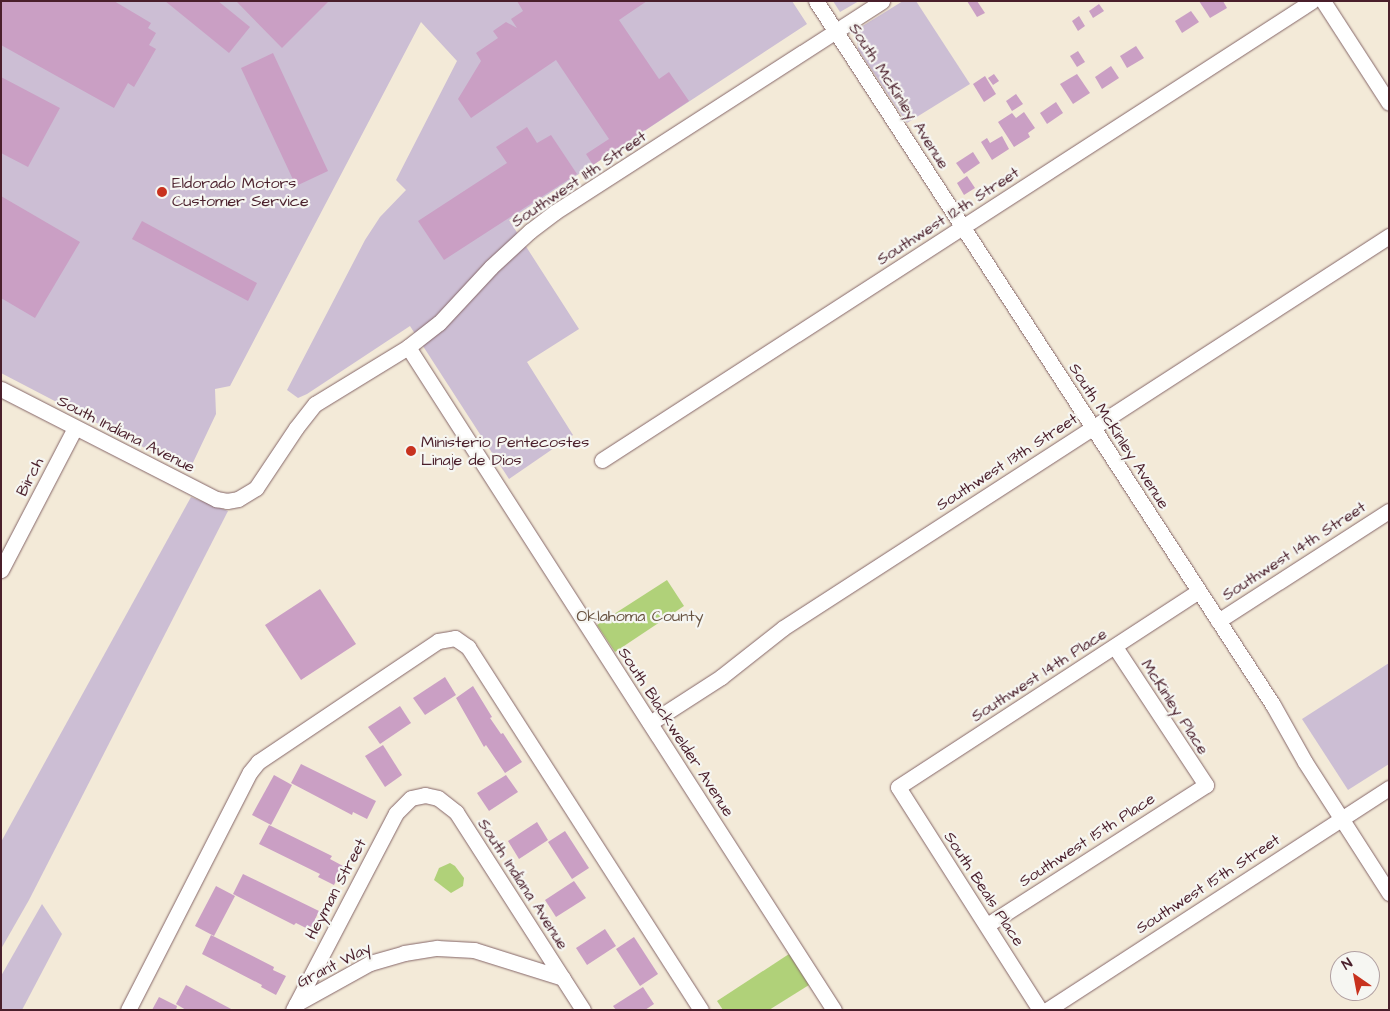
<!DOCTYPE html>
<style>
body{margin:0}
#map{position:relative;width:1390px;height:1011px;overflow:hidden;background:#f3ead8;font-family:"Architects Daughter",sans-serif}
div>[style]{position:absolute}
.industrial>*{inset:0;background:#ccbed4}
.green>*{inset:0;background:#b0d179}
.building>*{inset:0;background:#ca9fc4}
.roads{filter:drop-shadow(0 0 1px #856668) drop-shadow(0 0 1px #856668)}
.minor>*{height:15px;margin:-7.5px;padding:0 7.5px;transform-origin:7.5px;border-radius:7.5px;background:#fff}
.dots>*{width:14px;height:14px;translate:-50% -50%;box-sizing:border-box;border:2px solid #f6f6f2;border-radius:50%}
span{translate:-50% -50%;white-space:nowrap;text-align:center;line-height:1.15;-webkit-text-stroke:4.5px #f6f6f2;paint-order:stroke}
.street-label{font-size:16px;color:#4a1f2b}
.poi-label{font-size:16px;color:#4a1f2b}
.left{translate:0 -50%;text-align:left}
.park-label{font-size:16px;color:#695442}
.frame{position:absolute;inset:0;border:2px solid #4a1f2b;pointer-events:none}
.north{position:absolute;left:1330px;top:951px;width:50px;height:50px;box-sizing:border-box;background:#f6f6f2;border:1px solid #b1a0a2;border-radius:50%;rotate:327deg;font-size:14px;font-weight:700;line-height:20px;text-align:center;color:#4a1f2b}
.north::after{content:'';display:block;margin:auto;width:18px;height:22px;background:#c8321e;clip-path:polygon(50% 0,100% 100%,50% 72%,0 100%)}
</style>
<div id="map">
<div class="industrial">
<i style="clip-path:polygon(1px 1px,792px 1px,807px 24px,509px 220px,579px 329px,527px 362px,573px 435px,509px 479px,410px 326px,307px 394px,298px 398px,287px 390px,365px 240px,380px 217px,406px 190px,396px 180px,457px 61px,421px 22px,230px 386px,215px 389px,216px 414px,189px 471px,1px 373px)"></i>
<i style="clip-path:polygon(833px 1px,859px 1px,840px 12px)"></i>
<i style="clip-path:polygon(903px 1px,916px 1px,970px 84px,907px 123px,858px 49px,856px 30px)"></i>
<i style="clip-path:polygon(191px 497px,228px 511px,29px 900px,1px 949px,1px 842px)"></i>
<i style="clip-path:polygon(1389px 663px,1389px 764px,1348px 790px,1302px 719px)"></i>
<i style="clip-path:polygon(42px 904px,62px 934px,22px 1010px,1px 1010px,1px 976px)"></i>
</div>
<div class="green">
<i style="clip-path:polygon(667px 580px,684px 606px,615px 652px,597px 625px)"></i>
<i style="clip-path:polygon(450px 863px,455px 866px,464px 878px,463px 886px,451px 893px,434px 880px,439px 868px)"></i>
<i style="clip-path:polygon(789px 954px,809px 985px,769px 1010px,723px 1010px,717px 1001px)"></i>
</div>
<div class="building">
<i style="clip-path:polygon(1px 1px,114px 1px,151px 23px,148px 28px,156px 33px,149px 45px,156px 49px,134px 87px,128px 83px,114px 108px,1px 45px)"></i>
<i style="clip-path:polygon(165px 1px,218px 1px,250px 27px,229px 53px)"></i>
<i style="clip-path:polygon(236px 1px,329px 1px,282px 48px)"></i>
<i style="clip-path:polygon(517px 1px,647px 1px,619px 20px,659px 79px,669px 72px,689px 101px,593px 165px,586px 154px,609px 139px,556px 60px,471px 118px,458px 99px,481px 61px,476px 53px,498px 38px,493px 31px,506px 22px,517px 28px,511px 19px,523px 11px)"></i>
<i style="clip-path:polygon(967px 1px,977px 1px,985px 13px,977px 17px)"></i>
<i style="clip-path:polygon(1199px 1px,1223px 1px,1227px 8px,1210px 18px)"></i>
<i style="clip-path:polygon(1099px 4px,1104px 11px,1093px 18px,1089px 11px)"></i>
<i style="clip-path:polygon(1191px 11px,1199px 22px,1182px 33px,1175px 21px)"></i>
<i style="clip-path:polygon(1079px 16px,1085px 26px,1078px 31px,1072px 21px)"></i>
<i style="clip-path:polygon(1136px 46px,1144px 58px,1127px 68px,1120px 56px)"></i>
<i style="clip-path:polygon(1078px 51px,1085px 62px,1077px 67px,1070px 56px)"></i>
<i style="clip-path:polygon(273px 53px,328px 171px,296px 186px,241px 68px)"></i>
<i style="clip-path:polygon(1111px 66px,1119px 78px,1102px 89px,1095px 77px)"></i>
<i style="clip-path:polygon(994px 74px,999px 81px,993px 85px,988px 78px)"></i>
<i style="clip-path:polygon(1077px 74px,1090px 93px,1073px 104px,1060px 84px)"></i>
<i style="clip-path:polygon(985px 76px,996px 94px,984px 102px,973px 84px)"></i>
<i style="clip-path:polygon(1px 77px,60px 108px,28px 167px,1px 153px)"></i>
<i style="clip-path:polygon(1016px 94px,1023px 104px,1012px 111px,1006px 101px)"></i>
<i style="clip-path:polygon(1056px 102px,1063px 113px,1047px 124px,1040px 113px)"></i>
<i style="clip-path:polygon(1024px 112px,1035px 128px,1028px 133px,1030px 137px,1014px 147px,998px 122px,1012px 113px,1016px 118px)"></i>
<i style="clip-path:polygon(527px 127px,537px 143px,551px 135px,577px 174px,444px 260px,418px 221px,507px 163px,496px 147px)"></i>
<i style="clip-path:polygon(1002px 136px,1009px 149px,992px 160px,981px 142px,987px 138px,990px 143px)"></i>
<i style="clip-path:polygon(973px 152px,980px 163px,964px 174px,956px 163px)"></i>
<i style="clip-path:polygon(967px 176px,975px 188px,964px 195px,957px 183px)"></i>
<i style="clip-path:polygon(1px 196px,80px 242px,35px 318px,1px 298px)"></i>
<i style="clip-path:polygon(142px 221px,257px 283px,248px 301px,132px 239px)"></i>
<i style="clip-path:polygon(320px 589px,356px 644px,301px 680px,265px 625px)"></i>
<i style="clip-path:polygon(445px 677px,456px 695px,425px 715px,413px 698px)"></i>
<i style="clip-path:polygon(473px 686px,492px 717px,490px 718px,501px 734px,503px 733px,522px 762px,505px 773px,486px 745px,484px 747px,456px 698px)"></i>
<i style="clip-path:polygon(400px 706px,411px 723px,380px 744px,368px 727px)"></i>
<i style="clip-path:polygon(383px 745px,402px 775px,385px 787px,365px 756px)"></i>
<i style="clip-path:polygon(301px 764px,376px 801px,367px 819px,353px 812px,352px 815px,291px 783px)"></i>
<i style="clip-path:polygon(274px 775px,292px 785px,271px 825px,252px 815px)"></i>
<i style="clip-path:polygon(506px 775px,518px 792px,489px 811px,477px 793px)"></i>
<i style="clip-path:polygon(537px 822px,548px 840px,519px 859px,508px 841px)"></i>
<i style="clip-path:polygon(269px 825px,332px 856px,330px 859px,343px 866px,334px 885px,318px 877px,320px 874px,259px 844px)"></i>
<i style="clip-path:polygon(565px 831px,589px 868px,572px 879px,548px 842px)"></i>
<i style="clip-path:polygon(243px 874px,319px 911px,310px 930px,296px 923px,294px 925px,233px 894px)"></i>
<i style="clip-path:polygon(574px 881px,586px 898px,556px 917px,545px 900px)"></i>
<i style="clip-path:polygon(216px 886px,235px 896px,214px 936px,195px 926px)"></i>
<i style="clip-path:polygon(605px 929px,616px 946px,587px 965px,576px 948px)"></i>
<i style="clip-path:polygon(211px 935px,274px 967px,273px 970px,286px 976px,276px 995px,261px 987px,262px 985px,202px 954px)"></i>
<i style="clip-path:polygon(634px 937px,658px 974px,640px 986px,616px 949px)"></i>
<i style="clip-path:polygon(186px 985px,233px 1010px,186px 1010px,176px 1004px)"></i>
<i style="clip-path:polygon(643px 987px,654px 1004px,645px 1010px,616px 1010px,613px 1006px)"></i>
<i style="clip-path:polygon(159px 997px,177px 1006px,176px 1010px,152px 1010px)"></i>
</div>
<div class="roads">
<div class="minor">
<i style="left:816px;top:1px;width:839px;rotate:57.01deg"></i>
<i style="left:1273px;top:705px;width:65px;rotate:60.7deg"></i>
<i style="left:1305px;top:762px;width:156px;rotate:57.3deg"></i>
<i style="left:1323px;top:1px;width:121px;rotate:57.1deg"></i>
<i style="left:408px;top:347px;width:788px;rotate:57.28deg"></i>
<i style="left:1px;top:389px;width:242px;rotate:27.1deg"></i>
<i style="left:216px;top:499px;width:11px;rotate:10deg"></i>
<i style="left:227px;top:501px;width:11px;rotate:-10deg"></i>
<i style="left:238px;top:499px;width:21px;rotate:-31deg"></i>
<i style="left:256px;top:488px;width:72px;rotate:-56.3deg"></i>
<i style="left:296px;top:428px;width:31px;rotate:-52deg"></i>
<i style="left:315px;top:404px;width:109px;rotate:-31.5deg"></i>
<i style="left:408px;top:347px;width:39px;rotate:-38deg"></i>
<i style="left:439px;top:323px;width:76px;rotate:-47.1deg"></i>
<i style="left:491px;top:267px;width:53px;rotate:-42.7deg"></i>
<i style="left:530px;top:231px;width:31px;rotate:-37deg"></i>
<i style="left:555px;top:212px;width:389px;rotate:-32.8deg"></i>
<i style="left:602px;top:460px;width:845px;rotate:-32.88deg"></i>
<i style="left:1px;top:570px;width:160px;rotate:-62.5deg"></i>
<i style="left:1218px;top:621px;width:203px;rotate:-32.8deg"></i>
<i style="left:650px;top:723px;width:85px;rotate:-32.9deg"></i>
<i style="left:721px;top:677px;width:79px;rotate:-38.3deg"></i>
<i style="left:783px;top:628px;width:722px;rotate:-32.9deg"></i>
<i style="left:987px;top:925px;width:260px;rotate:-32.6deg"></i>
<i style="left:1206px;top:785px;width:165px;rotate:-123.4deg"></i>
<i style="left:296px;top:1004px;width:85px;rotate:-29deg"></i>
<i style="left:370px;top:963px;width:35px;rotate:-16deg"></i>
<i style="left:404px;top:953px;width:33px;rotate:-9deg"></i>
<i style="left:437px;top:948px;width:37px;rotate:3deg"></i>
<i style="left:474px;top:950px;width:93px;rotate:17.5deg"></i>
<i style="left:128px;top:1010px;width:267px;rotate:-62.9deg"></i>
<i style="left:250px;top:772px;width:13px;rotate:-51deg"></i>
<i style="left:258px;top:762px;width:217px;rotate:-33.9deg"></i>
<i style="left:438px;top:641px;width:17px;rotate:-10deg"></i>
<i style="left:455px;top:638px;width:16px;rotate:35deg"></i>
<i style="left:468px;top:647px;width:431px;rotate:57.3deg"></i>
<i style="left:293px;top:1010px;width:222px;rotate:-62.4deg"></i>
<i style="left:396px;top:813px;width:21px;rotate:-45deg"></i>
<i style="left:411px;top:798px;width:14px;rotate:-12deg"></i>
<i style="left:425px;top:795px;width:13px;rotate:13deg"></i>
<i style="left:438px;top:798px;width:23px;rotate:38deg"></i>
<i style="left:456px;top:812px;width:235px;rotate:57.3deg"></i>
<i style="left:1040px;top:1010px;width:264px;rotate:-122.5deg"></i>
<i style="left:898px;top:787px;width:359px;rotate:-33.1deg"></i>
<i style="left:1047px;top:1010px;width:408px;rotate:-33deg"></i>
</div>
</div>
<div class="dots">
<i style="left:162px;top:192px;background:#c8321e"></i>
<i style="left:411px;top:451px;background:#c8321e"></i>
</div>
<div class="street-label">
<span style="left:899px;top:96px;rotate:57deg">South McKinley Avenue</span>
<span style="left:579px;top:179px;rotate:-34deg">Southwest 11th Street</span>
<span style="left:948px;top:216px;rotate:-33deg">Southwest 12th Street</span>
<span style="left:126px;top:434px;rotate:27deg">South Indiana Avenue</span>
<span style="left:1119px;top:436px;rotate:57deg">South McKinley Avenue</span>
<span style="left:1007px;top:462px;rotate:-33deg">Southwest 13th Street</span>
<span style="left:30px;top:477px;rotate:-63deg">Birch</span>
<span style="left:1294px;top:551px;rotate:-33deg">Southwest 14th Street</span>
<span style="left:1039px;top:675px;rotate:-33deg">Southwest 14th Place</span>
<span style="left:1175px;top:707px;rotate:57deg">McKinley Place</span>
<span style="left:676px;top:732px;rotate:57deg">South Blackwelder Avenue</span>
<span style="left:1087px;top:840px;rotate:-33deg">Southwest 15th Place</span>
<span style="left:523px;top:884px;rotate:57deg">South Indiana Avenue</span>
<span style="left:1208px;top:884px;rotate:-33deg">Southwest 15th Street</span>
<span style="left:336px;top:889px;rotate:-62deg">Heyman Street</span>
<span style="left:984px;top:889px;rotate:57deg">South Beals Place</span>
<span style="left:334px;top:965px;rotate:-27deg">Grant Way</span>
</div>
<div class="poi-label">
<span class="left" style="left:172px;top:192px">Eldorado Motors<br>Customer Service</span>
<span class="left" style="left:421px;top:451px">Ministerio Pentecostes<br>Linaje de Dios</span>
</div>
<div class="park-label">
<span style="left:640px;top:616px">Oklahoma County</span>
</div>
<div class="frame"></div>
<div class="north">N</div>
</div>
